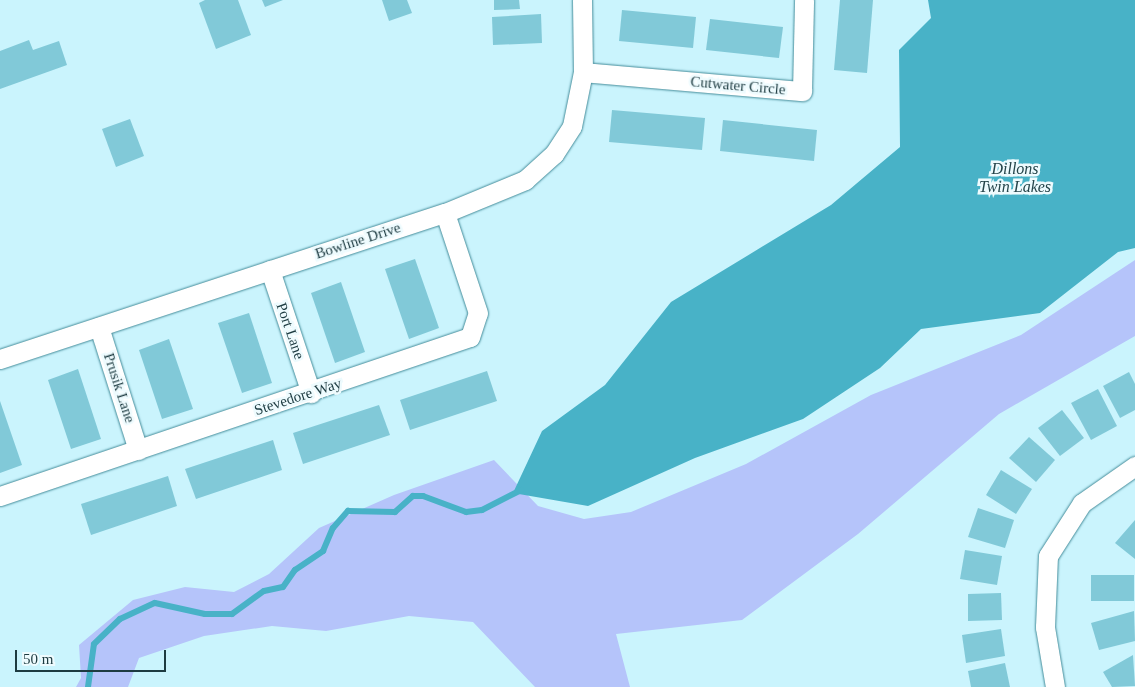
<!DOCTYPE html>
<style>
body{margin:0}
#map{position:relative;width:1135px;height:687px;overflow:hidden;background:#caf4fd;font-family:"Times New Roman",serif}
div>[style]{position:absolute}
.green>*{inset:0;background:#b5c4fa}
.water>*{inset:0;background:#48b2c7}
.stream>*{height:6px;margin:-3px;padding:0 3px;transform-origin:3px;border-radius:3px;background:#48b2c7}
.building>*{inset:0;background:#81c9d8}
.roads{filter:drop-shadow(0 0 1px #448c9a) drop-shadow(0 0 1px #448c9a)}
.minor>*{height:19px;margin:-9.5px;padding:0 9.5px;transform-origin:9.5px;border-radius:9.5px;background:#fff}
span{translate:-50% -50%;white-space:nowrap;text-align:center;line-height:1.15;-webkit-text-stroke:5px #eefbfe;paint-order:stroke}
.street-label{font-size:15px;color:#1d3b41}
.water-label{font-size:16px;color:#24444a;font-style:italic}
.scale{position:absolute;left:15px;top:650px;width:151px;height:22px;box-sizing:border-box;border:2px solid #1d3b41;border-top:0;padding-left:6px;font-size:15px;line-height:18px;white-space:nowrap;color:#1d3b41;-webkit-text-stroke:4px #eefbfe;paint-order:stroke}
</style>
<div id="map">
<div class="green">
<i style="clip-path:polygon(1135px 260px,1135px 336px,999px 414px,858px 534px,742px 620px,616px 634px,630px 687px,535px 687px,473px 622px,409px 616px,326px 631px,272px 626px,204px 636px,139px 658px,128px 687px,76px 687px,81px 678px,79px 645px,133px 600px,185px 587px,234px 592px,269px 574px,319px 528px,394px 495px,494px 460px,538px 506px,584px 519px,631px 512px,746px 464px,871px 395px,1021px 335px)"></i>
</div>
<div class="water">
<i style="clip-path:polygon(928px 0,1135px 0,1135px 248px,1118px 252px,1040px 313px,921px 329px,880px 368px,803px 419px,695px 458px,588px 506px,513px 493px,542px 431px,605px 385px,671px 302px,831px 205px,900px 147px,899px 50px,931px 18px)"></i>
</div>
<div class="stream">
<i style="left:88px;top:687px;width:43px;rotate:-82.1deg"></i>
<i style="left:94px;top:644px;width:36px;rotate:-44deg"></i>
<i style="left:120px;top:619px;width:38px;rotate:-25deg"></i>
<i style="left:155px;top:603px;width:51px;rotate:12.4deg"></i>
<i style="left:205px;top:614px;width:27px"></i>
<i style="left:232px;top:614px;width:39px;rotate:-36deg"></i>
<i style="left:264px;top:591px;width:19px;rotate:-12deg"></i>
<i style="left:283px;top:587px;width:21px;rotate:-55deg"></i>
<i style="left:295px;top:570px;width:34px;rotate:-34deg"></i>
<i style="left:323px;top:551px;width:25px;rotate:-67deg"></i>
<i style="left:333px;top:528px;width:23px;rotate:-49deg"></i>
<i style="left:348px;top:511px;width:47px;rotate:1.2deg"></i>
<i style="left:395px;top:512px;width:24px;rotate:-42deg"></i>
<i style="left:413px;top:496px;width:10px"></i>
<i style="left:423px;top:496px;width:46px;rotate:20.4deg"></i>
<i style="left:466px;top:512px;width:16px;rotate:-7deg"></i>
<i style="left:482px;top:510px;width:44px;rotate:-27.1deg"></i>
</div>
<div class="building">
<i style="clip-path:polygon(205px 0,238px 0,251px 35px,216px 49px,199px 3px)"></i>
<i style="clip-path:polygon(262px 0,283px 0,265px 7px)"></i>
<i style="clip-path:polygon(382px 0,407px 0,412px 13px,389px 21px)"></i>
<i style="clip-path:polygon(494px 0,519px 0,520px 9px,494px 10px)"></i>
<i style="clip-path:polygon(840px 0,873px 0,867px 73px,834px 70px)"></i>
<i style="clip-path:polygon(622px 10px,696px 17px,693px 48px,619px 41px)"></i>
<i style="clip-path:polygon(541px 14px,542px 43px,493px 45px,492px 17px)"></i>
<i style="clip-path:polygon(710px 19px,783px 27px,779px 58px,706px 50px)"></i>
<i style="clip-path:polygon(29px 40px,33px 50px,59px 41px,67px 65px,0 89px,0 51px)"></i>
<i style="clip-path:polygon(612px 110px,705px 118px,702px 150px,609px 142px)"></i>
<i style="clip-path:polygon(130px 119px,144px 156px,116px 167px,102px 129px)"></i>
<i style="clip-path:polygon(723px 120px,817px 130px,814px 161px,720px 151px)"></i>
<i style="clip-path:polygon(415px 259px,439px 328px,409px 339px,385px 269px)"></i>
<i style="clip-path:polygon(341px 282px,365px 352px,335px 363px,311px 293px)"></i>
<i style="clip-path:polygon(249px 313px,272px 383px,242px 393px,218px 323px)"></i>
<i style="clip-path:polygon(169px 339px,193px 409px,162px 419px,139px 350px)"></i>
<i style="clip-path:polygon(78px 369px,101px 439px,71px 449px,48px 380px)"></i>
<i style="clip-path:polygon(487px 371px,497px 401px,410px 430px,400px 400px)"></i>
<i style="clip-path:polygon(1129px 372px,1135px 384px,1135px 410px,1120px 418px,1103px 386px)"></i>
<i style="clip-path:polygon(1098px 389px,1117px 426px,1091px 440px,1071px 403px)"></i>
<i style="clip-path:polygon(0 401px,22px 465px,0 473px)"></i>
<i style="clip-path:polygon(379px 405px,390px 435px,303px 464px,293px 433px)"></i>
<i style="clip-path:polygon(1062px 410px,1084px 438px,1060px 456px,1038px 428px)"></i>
<i style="clip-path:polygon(1029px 437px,1055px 460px,1036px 482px,1009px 458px)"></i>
<i style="clip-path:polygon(273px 440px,282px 470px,196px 499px,185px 469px)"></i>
<i style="clip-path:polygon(1001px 470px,1032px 489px,1016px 514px,986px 495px)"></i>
<i style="clip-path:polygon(168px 476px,177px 506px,91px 535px,81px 504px)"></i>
<i style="clip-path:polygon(978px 508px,1014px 520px,1005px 548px,968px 537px)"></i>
<i style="clip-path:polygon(1135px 520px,1135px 559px,1115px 543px)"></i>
<i style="clip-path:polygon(965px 550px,1002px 556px,997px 585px,960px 579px)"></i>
<i style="clip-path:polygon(1091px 575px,1134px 575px,1134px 601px,1091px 601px)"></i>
<i style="clip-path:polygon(1001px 593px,1002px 620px,968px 621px,968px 594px)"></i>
<i style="clip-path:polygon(1134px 611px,1135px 641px,1099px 650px,1091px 623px)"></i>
<i style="clip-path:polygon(1001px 629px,1005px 656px,966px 663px,962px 635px)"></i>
<i style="clip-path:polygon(1133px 655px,1135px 686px,1112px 687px,1103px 672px)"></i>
<i style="clip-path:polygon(1005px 663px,1010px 687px,971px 687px,968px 671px)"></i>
</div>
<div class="roads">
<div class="minor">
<i style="left:583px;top:72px;width:220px;rotate:5deg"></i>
<i style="left:802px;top:91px;width:91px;rotate:-88.7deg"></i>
<i style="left:270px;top:270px;width:130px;rotate:71.6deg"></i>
<i style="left:99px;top:327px;width:129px;rotate:72.4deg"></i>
<i style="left:0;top:359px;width:468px;rotate:-18.2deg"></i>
<i style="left:445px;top:213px;width:87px;rotate:-22.4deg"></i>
<i style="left:525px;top:180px;width:39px;rotate:-42deg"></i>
<i style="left:554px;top:154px;width:33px;rotate:-57deg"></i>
<i style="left:572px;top:126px;width:55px;rotate:-78.5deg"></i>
<i style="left:583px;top:72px;width:72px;rotate:-90.8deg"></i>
<i style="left:0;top:496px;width:496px;rotate:-18.7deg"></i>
<i style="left:470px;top:337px;width:25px;rotate:-72deg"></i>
<i style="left:478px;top:313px;width:105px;rotate:-108.3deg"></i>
<i style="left:1055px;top:687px;width:61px;rotate:-99.5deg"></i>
<i style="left:1045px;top:627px;width:71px;rotate:-87.6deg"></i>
<i style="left:1048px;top:556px;width:63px;rotate:-57.3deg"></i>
<i style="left:1082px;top:503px;width:65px;rotate:-34.9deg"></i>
</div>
</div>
<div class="street-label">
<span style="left:738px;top:86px;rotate:5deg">Cutwater Circle</span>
<span style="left:358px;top:241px;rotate:-18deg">Bowline Drive</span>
<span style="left:290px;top:331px;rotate:71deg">Port Lane</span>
<span style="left:119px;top:388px;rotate:72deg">Prusik Lane</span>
<span style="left:298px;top:397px;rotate:-18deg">Stevedore Way</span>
</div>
<div class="water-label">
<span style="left:1015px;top:178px">Dillons<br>Twin Lakes</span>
</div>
<div class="scale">50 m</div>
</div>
